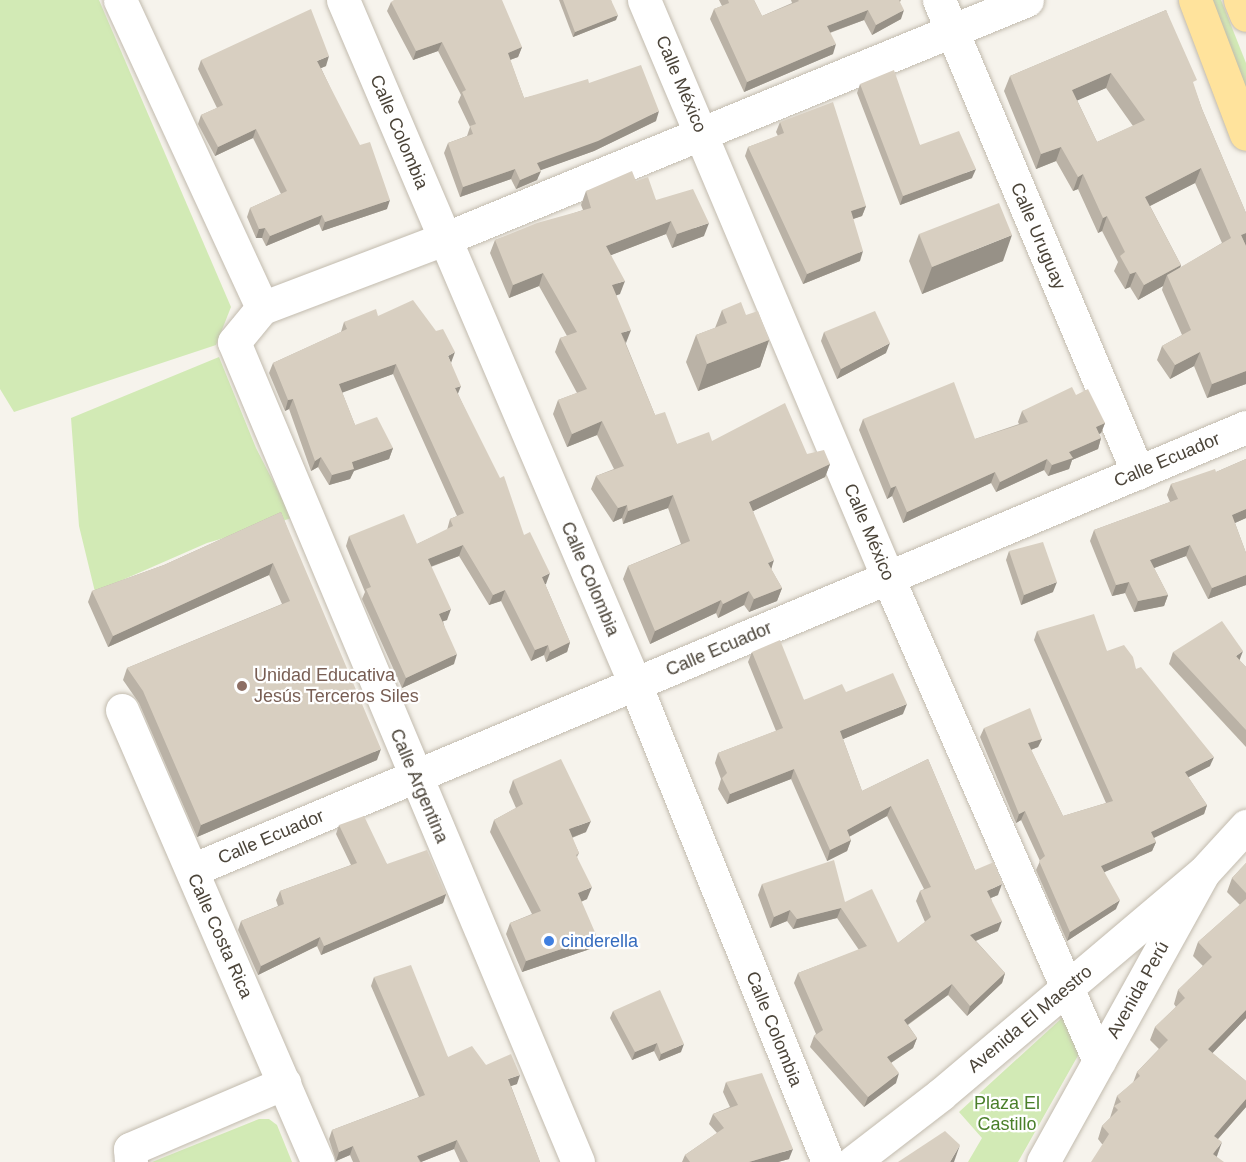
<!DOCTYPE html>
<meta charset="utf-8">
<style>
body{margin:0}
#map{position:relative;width:1246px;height:1162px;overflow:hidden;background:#f6f3ec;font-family:Arial,sans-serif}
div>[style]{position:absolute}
.green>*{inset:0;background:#d2eab5}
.roads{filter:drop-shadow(0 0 2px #c2bbae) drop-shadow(0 0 2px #c2bbae)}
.minor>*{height:33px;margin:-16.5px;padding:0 16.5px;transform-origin:16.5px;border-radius:16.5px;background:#fff}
.major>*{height:33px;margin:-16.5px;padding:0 16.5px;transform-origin:16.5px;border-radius:16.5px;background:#ffe39c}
.wall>*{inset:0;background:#bab2a6}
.shaded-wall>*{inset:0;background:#979187}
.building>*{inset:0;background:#d8cfc1}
.dots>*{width:16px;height:16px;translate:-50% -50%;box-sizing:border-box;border:3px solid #fff;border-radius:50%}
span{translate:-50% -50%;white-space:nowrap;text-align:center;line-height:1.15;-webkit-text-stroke:4.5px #fff;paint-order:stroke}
.street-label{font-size:18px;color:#4b4439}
.education-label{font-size:18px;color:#785e54}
.left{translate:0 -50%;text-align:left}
.shop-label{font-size:18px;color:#366cbe}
.park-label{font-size:18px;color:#4a7f2a}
</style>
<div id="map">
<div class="green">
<i style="clip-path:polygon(0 0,99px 0,231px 307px,216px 345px,14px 412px,0 389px)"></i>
<i style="clip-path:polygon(1210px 0,1221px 0,1246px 63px,1246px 91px)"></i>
<i style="clip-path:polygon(219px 357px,256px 448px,292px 518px,207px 543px,95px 592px,79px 526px,71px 418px)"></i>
<i style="clip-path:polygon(1063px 1017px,1080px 1052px,1018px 1162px,968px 1162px,982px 1138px,959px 1112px)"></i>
<i style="clip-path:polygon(259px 1119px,269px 1119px,277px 1125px,292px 1162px,152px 1162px)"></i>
</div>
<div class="roads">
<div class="minor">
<i style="left:120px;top:0;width:339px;rotate:65.2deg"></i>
<i style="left:343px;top:0;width:744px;rotate:66.88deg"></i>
<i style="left:635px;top:684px;width:515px;rotate:68.01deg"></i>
<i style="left:644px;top:0;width:627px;rotate:67.11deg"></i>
<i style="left:888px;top:578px;width:527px;rotate:66.4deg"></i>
<i style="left:939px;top:0;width:513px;rotate:67.18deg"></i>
<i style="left:122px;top:710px;width:493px;rotate:66.6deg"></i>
<i style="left:192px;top:870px;width:1143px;rotate:-22.8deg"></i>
<i style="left:131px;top:1162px;width:13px;rotate:-94deg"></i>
<i style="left:130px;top:1149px;width:168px;rotate:-23.2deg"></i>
<i style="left:578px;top:1162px;width:889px;rotate:-112.76deg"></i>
<i style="left:234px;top:342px;width:44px;rotate:-50.5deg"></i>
<i style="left:262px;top:308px;width:195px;rotate:-20.8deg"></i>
<i style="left:444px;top:239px;width:630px;rotate:-22.29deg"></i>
<i style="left:853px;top:1162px;width:110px;rotate:-37.6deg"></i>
<i style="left:940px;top:1095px;width:344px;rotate:-40.2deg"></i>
<i style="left:1043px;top:1162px;width:330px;rotate:-61deg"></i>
<i style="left:1203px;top:873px;width:64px;rotate:-47.5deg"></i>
</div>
<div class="major">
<i style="left:1195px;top:0;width:143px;rotate:69.2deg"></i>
<i style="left:1240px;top:0;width:16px;rotate:68deg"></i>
</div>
</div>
<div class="wall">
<i style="clip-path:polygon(559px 0,611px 0,616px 20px,573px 37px)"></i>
<i style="clip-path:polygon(719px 0,754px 0,762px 16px,792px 3px,791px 0,901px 0,900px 2px,901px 19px,872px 35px,864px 20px,830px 33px,833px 54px,744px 92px,710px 19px,714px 9px,722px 6px)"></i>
<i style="clip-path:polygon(391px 2px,522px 47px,518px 57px,510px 60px,524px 98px,589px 83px,656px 121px,594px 151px,540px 170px,537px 180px,516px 189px,511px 179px,460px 197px,444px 153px,448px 143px,467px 136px,470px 127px,458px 102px,461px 95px,438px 51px,413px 60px,387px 11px)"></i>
<i style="clip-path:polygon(evenodd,1166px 10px,1202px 109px,1246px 213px,1246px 384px,1207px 398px,1194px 366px,1170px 379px,1157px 360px,1162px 346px,1182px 335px,1162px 290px,1163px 286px,1138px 300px,1130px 287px,1125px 289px,1114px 271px,1118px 262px,1102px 231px,1098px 233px,1078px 189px,1073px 191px,1056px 161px,1036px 169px,1004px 91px,1010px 76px,1166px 10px,1106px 88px,1133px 126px,1097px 142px,1077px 100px,1106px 88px,1166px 10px,1195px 183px,1222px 243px,1180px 268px,1181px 265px,1150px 206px,1195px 183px)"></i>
<i style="clip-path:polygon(201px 60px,326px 66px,321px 68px,387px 209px,322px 231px,319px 224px,266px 246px,262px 238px,256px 238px,247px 217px,250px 208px,281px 194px,253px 138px,215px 156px,198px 124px,201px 115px,217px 108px,198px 69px)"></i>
<i style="clip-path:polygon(860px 84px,920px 145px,972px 178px,900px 205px,857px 93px)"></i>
<i style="clip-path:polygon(780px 122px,866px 206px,862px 216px,853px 219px,860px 261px,803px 284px,745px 156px,748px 147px,778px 136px,776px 132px)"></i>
<i style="clip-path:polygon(636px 181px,656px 200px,704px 236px,672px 248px,666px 234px,611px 255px,620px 294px,616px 295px,626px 344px,655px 415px,677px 444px,712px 441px,807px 454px,830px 464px,825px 477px,753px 511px,771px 569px,782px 588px,777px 601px,749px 612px,744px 605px,718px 618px,716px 613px,650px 644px,623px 579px,628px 566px,681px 544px,668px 508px,623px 524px,622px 518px,613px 522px,591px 489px,596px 476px,614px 469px,597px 435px,567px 447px,553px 414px,558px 400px,577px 393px,555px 352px,560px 338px,567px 336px,539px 286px,509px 298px,490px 253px,495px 240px,583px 210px,581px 205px,586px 191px)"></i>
<i style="clip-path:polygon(919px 234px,1003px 261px,922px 294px,909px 261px)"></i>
<i style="clip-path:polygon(722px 310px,746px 315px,769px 340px,760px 367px,698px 391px,686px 362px,696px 335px,715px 328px)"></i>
<i style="clip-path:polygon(378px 316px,451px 363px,458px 394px,546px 584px,545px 584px,570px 642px,567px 652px,546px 662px,544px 655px,531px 661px,501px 601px,489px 605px,459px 556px,431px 567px,447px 620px,443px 621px,454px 664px,402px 688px,362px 599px,365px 592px,346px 546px,349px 536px,417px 544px,447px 530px,450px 519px,457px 516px,393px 374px,342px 392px,355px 425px,393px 448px,389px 459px,354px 470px,350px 479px,329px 485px,318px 467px,311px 471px,289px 409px,285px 411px,269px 373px,273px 363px,341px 332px,344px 322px)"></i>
<i style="clip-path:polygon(824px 332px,886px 353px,837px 379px,821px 341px)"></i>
<i style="clip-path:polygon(1076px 395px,1105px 423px,1101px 433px,1099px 434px,1101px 438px,1098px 449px,1072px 460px,1069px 469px,1048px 476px,1044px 470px,996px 492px,991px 483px,903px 523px,892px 496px,887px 499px,859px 430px,863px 419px,975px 439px,1019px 424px,1018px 422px,1022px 411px)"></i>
<i style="clip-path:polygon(1246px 459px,1246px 518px,1235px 523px,1246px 553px,1246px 585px,1208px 599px,1186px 556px,1154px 568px,1168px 595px,1164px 606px,1134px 612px,1125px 593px,1112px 596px,1090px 541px,1094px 530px,1170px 502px,1167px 495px,1171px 484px,1216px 472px)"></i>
<i style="clip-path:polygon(281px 512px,377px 760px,197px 837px,139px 703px,123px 680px,127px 668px,282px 604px,269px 575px,108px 647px,88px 602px,92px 591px,164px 565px)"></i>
<i style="clip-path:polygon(1009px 551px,1053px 592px,1021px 605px,1006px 560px)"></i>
<i style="clip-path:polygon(1037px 631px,1107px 651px,1136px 669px,1210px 766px,1188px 777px,1207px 805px,1204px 814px,1154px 838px,1156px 842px,1152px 851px,1104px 872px,1116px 909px,1067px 941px,1036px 870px,1040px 861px,1021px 820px,1016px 823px,980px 737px,984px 728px,1042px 739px,1038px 747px,1031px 750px,1063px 816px,1106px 803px,1034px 640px)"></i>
<i style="clip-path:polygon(752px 652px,804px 700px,846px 692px,903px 714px,843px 739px,862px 791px,928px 759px,975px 870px,998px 895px,991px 898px,998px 931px,976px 941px,1005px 973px,1002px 983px,967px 1016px,948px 995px,908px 1025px,917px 1038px,913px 1048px,891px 1063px,896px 1083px,864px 1107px,810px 1047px,814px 1036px,816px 1034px,794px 983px,798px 973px,859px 950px,837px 918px,793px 929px,787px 921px,770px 928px,758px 895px,762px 884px,845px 902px,898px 943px,925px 922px,916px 901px,920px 891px,924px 889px,887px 816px,849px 837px,851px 840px,847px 851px,827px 861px,791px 779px,727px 804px,718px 789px,721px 779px,715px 763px,718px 753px,776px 731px,748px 662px)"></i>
<i style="clip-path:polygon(1173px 652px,1239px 660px,1246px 667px,1246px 747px,1169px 664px)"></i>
<i style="clip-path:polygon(513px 780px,586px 832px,572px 838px,579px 853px,577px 857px,587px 899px,581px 902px,593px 948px,522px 972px,506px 934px,510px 923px,532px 914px,490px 832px,494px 820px,516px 808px,509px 792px)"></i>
<i style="clip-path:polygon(339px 825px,387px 864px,446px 894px,443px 903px,321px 955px,317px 946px,258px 975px,238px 930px,241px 921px,278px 906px,276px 900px,280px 891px,351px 865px,336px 834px)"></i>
<i style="clip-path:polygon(1246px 863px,1246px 1018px,1212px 1053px,1246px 1081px,1246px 1107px,1218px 1139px,1217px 1157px,1102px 1144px,1098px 1139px,1102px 1126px,1110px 1118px,1117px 1096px,1133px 1083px,1137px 1072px,1159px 1049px,1150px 1040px,1155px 1027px,1176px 1007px,1174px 1004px,1178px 990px,1203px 966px,1193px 956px,1198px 942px,1240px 905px,1227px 892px,1232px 878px)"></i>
<i style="clip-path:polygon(374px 977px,448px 1057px,486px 1065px,517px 1084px,511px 1086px,540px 1162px,460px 1162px,454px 1149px,421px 1162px,353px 1162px,350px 1155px,336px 1161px,329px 1139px,332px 1130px,419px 1097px,371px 986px)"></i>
<i style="clip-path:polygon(613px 1011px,681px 1052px,659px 1061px,654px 1051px,632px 1060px,610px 1018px)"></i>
<i style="clip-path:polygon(726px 1082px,789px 1159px,778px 1162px,682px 1162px,685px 1155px,717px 1133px,709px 1124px,713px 1114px,730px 1107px,723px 1092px)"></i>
</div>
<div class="shaded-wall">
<i style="clip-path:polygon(868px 10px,864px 20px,823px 35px,827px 26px)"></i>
<i style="clip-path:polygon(904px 10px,901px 19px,872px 35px,876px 25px)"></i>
<i style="clip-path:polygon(618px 15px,616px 20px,573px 37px,575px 32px)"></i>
<i style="clip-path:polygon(442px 42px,438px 51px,413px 60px,416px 51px)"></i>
<i style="clip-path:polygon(836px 44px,833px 54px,744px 92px,747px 82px)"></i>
<i style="clip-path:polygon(522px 47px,518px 57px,504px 62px,508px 53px)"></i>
<i style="clip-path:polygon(329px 56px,326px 66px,314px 71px,317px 61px)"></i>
<i style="clip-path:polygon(1111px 73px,1106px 88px,1067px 105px,1072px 90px)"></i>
<i style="clip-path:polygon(659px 111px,656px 121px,594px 151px,533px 173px,537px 163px)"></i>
<i style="clip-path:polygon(256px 129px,253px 138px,215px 156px,218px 147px)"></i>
<i style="clip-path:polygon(1061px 147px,1056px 161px,1036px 169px,1041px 154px)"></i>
<i style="clip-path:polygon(1201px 168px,1195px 183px,1140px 211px,1145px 197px)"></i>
<i style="clip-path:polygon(515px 169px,511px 179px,460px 197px,463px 187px)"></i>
<i style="clip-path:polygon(976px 169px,972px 178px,900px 205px,903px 196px)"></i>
<i style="clip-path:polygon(541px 171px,537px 180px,516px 189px,520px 180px)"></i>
<i style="clip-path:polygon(1083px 174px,1078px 189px,1073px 191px,1078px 177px)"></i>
<i style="clip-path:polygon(390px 200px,387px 209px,322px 231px,325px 222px)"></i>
<i style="clip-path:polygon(866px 206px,862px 216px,847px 221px,851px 211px)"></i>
<i style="clip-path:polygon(322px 215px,319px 224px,266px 246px,270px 236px)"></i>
<i style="clip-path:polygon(1107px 216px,1102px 231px,1098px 233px,1103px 218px)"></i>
<i style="clip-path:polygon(671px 221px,666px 234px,601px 259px,606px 246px)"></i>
<i style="clip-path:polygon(709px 223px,704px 236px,672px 248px,677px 234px)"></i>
<i style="clip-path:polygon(265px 228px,262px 238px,256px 238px,259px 229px)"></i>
<i style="clip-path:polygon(1246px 233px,1246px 246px,1241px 235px)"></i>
<i style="clip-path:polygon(1012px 235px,1003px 261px,922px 294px,932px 267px)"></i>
<i style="clip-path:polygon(863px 251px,860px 261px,803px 284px,807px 274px)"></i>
<i style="clip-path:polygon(1181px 265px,1176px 280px,1167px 275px,1163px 286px,1138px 300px,1144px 285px)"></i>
<i style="clip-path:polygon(1136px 272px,1130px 287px,1125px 289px,1130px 274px)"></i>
<i style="clip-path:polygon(543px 273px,539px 286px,509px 298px,513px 285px)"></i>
<i style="clip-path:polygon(625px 281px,620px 294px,607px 299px,612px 285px)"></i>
<i style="clip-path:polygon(631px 330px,626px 343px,621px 333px)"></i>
<i style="clip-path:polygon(769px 340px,760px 367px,698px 391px,707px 364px)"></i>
<i style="clip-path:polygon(890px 343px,886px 353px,837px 379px,841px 369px)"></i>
<i style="clip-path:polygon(455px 352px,451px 363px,448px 356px)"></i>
<i style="clip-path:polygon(1200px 352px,1194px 366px,1170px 379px,1175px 365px)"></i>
<i style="clip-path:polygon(396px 364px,393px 374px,336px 395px,339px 384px)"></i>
<i style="clip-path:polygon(1246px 371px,1246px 384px,1207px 398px,1212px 384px)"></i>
<i style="clip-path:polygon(461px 386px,457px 396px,455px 388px)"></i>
<i style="clip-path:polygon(293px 399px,289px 409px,285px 411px,288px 400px)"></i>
<i style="clip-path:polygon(602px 421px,597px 435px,567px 447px,572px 434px)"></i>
<i style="clip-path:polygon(1105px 423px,1101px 433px,1092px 437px,1096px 427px)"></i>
<i style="clip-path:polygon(1101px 438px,1098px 449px,1072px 460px,1069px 469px,1048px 476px,1052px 465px,1069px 452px)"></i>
<i style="clip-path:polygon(393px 448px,389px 459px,354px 471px,350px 479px,329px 485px,332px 475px,352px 462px)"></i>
<i style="clip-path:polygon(321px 457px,318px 467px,311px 471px,315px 461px)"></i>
<i style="clip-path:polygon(1047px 459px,1044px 470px,996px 492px,1000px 482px)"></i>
<i style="clip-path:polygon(830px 464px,825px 477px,745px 515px,749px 502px)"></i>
<i style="clip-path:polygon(995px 472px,991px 483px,903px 523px,907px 512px)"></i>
<i style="clip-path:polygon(896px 486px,892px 496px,887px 499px,891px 488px)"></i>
<i style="clip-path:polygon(673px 495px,668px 508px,623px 524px,628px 511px)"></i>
<i style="clip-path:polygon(627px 505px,622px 518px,613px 522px,618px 508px)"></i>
<i style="clip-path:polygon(1246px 509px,1246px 518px,1228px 526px,1232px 515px)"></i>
<i style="clip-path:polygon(463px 545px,459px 556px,424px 569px,428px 559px)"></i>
<i style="clip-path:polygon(1190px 545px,1186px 556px,1146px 571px,1150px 560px)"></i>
<i style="clip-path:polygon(774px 560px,770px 573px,768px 563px)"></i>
<i style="clip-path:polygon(273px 563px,269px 575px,108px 647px,113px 636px)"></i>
<i style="clip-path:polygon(550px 573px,546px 584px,538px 587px,542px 577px)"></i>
<i style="clip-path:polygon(1246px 575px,1246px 585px,1208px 599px,1212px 588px)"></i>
<i style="clip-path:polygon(1057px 582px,1053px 592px,1021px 605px,1024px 595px)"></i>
<i style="clip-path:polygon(1129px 582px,1125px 593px,1112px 596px,1116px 585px)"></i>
<i style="clip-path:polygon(782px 588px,777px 601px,749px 612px,754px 599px)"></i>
<i style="clip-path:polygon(505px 590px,501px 601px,489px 605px,493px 595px)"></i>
<i style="clip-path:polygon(749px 591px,744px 605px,718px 618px,723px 604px)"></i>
<i style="clip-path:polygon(1168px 595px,1164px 606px,1134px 612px,1138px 601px)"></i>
<i style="clip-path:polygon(721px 600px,716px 613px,650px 644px,655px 631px)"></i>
<i style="clip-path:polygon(451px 609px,447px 620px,435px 624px,439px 614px)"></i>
<i style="clip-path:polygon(570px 642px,567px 652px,546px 662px,550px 652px)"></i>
<i style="clip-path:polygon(548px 645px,544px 655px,531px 661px,535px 650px)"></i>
<i style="clip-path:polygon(1243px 651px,1238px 664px,1236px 656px)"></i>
<i style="clip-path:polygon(457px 654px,454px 664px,402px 688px,406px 678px)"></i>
<i style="clip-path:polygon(907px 704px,903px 714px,836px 742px,840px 731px)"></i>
<i style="clip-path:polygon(1042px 739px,1038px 747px,1025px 752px,1028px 743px)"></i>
<i style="clip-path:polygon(381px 749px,377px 760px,197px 837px,201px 825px)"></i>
<i style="clip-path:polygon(1214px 757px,1210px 766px,1181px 781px,1185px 772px)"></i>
<i style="clip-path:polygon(794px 769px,791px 779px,727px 804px,730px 794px)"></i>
<i style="clip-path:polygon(1207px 805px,1204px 814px,1147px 841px,1151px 832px)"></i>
<i style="clip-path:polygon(891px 806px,887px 816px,843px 840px,847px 830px)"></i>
<i style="clip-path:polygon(1025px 811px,1021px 820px,1016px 823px,1019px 814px)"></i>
<i style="clip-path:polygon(591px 821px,586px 832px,565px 840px,569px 829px)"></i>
<i style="clip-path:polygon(851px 840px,847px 851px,827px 861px,830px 850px)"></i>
<i style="clip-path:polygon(1156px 842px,1152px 851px,1098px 875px,1101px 866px)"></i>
<i style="clip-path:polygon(1002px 884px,998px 895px,983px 901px,987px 891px)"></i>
<i style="clip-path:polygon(592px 887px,587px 899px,573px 905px,578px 893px)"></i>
<i style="clip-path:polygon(446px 894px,443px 903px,321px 955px,324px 946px)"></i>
<i style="clip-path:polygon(1120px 900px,1116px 909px,1067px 941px,1070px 932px)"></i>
<i style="clip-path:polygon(841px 908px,837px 918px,793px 929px,797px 919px)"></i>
<i style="clip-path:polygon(790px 910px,787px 921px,770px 928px,774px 917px)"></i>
<i style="clip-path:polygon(1002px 921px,998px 931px,966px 945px,970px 935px)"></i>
<i style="clip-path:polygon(320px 937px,317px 946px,258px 975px,261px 966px)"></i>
<i style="clip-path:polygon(597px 937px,593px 948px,522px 972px,526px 961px)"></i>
<i style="clip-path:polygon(1005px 973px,1002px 983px,967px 1016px,970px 1006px)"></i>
<i style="clip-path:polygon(952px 984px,948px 995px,900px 1030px,904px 1020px)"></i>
<i style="clip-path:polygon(1246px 1010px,1246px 1018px,1203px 1063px,1208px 1049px)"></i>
<i style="clip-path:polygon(917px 1038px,913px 1048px,883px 1068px,887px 1057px)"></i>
<i style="clip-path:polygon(657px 1043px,654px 1051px,632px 1060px,635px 1052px)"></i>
<i style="clip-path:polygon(684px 1044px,681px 1052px,659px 1061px,661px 1054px)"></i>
<i style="clip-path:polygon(899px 1073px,896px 1083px,864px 1107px,868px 1097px)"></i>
<i style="clip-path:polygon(520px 1075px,517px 1084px,505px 1088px,508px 1079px)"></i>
<i style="clip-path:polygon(1246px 1099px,1246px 1107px,1209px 1149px,1214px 1136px)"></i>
<i style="clip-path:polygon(457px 1140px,454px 1149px,421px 1162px,417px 1156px)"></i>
<i style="clip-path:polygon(1222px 1142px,1217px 1156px,1212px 1162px,1213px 1154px)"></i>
<i style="clip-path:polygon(960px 1145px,954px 1162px,950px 1162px)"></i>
<i style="clip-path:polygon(353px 1146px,350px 1155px,336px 1161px,339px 1152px)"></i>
<i style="clip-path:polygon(793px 1149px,789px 1159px,778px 1162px,749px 1162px)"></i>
</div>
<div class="building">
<i style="clip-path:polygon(394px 0,502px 0,522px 47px,508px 53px,524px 98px,588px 79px,589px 83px,641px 65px,659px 111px,598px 141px,537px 163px,541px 171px,520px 180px,515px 169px,463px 187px,448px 143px,473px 134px,470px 126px,476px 124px,462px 92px,466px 90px,442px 42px,416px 51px,391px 2px)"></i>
<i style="clip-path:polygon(563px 0,611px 0,618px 15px,575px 32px)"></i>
<i style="clip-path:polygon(728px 0,754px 0,762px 16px,799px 1px,798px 0,899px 0,904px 10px,876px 25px,868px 10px,827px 26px,836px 44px,747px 82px,714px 9px,729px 3px)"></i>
<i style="clip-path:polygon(311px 9px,329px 56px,317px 61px,360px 145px,370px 142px,390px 200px,325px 222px,322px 215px,270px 236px,265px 228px,259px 229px,250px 208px,287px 191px,256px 129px,218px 147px,201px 115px,223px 105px,201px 60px)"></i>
<i style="clip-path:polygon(evenodd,1166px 10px,1197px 80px,1193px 82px,1202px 109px,1246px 213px,1246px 233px,1241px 235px,1246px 246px,1246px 371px,1212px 384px,1200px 352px,1175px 365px,1162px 346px,1191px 330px,1167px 275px,1231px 238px,1201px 168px,1145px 197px,1181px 265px,1144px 285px,1136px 272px,1130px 274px,1120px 256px,1125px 252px,1107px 216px,1103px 218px,1083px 174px,1078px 177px,1061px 147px,1041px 154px,1010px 76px,1166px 10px,1111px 73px,1145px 120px,1097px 142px,1072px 90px,1111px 73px)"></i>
<i style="clip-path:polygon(894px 70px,920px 145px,959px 131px,976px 169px,903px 196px,860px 84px)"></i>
<i style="clip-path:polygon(833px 102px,866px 206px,851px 211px,863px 251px,807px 274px,748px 147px,784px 133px,780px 122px)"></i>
<i style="clip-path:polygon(632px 171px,636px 181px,648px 177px,656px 200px,693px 189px,709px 223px,677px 234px,671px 221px,606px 246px,625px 281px,612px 285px,631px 330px,621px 333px,655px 415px,665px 412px,677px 444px,709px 432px,712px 441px,785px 403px,807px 454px,824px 450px,830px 464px,749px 502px,774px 560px,768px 563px,782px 588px,754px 599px,749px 591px,723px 604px,721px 600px,655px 631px,628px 566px,690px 541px,673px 495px,628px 511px,627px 505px,618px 508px,596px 476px,624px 466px,602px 421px,572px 434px,558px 400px,587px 389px,560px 338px,577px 332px,543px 273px,513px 285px,495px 240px,537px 223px,591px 208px,586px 191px)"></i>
<i style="clip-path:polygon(999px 203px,1012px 235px,932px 267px,919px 234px)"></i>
<i style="clip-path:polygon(413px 300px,436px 331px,443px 329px,455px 352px,448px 356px,461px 386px,455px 388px,500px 478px,504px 476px,524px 535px,530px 532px,550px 573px,542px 577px,570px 642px,550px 652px,548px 645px,535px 650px,505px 590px,493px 595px,463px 545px,428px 559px,451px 609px,439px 614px,457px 654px,406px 678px,366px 589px,371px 587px,349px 536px,404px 514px,417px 544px,453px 526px,450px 519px,464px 513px,396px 364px,339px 384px,355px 425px,377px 417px,393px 448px,352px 462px,354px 469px,332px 475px,321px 457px,315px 461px,293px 399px,288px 400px,273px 363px,347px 329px,344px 322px,376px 309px,378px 316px)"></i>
<i style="clip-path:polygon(741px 302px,746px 315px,758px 311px,769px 340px,707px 364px,696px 335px,727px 323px,722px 310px)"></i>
<i style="clip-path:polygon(875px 311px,890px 343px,841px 369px,824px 332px)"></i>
<i style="clip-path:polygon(954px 382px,975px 439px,1028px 422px,1022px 411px,1072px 387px,1076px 395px,1088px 389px,1105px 423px,1096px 427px,1101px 438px,1069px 452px,1073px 458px,1052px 465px,1047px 459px,1000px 482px,995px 472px,907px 512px,896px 486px,891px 488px,863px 419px)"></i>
<i style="clip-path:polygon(1246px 459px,1246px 509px,1232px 515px,1246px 553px,1246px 575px,1212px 588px,1190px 545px,1150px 560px,1168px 595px,1138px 601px,1129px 582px,1116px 585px,1094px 530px,1178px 499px,1171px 484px,1215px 469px,1216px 472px)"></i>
<i style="clip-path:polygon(281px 512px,381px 749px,201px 825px,143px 691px,127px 668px,290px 601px,273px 563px,113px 636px,92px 591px,164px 565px)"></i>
<i style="clip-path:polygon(1043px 542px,1057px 582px,1024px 595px,1009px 551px)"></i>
<i style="clip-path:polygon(1094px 614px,1107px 651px,1124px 645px,1133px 657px,1136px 669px,1141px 667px,1214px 757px,1185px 772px,1207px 805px,1151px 832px,1156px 842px,1101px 866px,1120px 900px,1070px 932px,1039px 861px,1045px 856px,1025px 811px,1019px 814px,984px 728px,1030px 708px,1042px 739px,1028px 743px,1063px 816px,1113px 801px,1037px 631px)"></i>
<i style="clip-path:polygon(1222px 621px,1243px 651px,1236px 656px,1246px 667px,1246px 730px,1173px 652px)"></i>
<i style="clip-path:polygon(780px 640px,804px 700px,842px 684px,846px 692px,893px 673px,907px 704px,840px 731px,862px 791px,928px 759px,975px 870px,994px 862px,1002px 884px,987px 891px,1002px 921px,970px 935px,1005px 973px,970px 1006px,952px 984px,904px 1020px,917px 1038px,887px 1057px,899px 1073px,868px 1097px,814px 1036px,823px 1030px,798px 973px,867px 946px,841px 908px,797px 919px,790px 910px,774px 917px,762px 884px,834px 860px,845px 902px,872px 889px,898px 943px,931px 917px,920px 891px,931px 887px,891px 806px,847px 830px,851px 840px,830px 850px,794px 769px,730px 794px,722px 778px,727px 773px,718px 753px,783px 728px,752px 652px)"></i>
<i style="clip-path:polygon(561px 759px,591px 821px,569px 829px,579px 853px,576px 855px,592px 887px,578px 893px,597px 937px,526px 961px,510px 923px,541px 911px,494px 820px,523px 804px,513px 780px)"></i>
<i style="clip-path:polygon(364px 816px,387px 864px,427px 850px,446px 894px,324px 946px,320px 937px,261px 966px,241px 921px,284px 904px,280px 891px,357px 863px,339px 825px)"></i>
<i style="clip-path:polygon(1246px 863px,1246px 893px,1232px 878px)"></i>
<i style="clip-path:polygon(1246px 899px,1246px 1010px,1208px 1049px,1246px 1081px,1246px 1099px,1214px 1136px,1222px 1142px,1213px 1154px,1224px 1162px,1091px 1162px,1109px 1134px,1102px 1126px,1118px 1110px,1114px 1106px,1121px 1102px,1117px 1096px,1140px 1076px,1137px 1072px,1168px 1040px,1155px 1027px,1185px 998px,1178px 990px,1212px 957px,1198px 942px)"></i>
<i style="clip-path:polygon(411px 965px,448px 1057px,472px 1046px,486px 1065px,511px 1054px,520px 1075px,508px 1079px,540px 1162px,468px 1162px,457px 1140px,417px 1156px,420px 1162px,360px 1162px,353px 1146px,339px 1152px,332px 1130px,425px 1095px,374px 977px)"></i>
<i style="clip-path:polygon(660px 990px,684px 1044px,661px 1054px,657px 1043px,635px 1052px,613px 1011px)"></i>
<i style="clip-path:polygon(762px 1073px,793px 1149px,749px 1162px,690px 1162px,685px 1155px,724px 1128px,713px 1114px,738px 1105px,726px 1082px)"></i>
<i style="clip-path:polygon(945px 1131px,960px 1145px,950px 1162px,898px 1162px)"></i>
</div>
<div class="dots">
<i style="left:242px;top:686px;background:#8d6e63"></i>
<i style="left:549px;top:941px;background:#3f7fe0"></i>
</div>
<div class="street-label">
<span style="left:681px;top:84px;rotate:67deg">Calle México</span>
<span style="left:399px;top:132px;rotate:67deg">Calle Colombia</span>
<span style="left:1038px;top:236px;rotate:67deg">Calle Uruguay</span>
<span style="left:1167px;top:460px;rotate:-23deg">Calle Ecuador</span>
<span style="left:869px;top:532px;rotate:67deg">Calle México</span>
<span style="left:590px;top:579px;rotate:67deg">Calle Colombia</span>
<span style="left:719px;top:649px;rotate:-23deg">Calle Ecuador</span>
<span style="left:419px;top:786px;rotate:67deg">Calle Argentina</span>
<span style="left:271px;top:837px;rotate:-23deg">Calle Ecuador</span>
<span style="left:220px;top:936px;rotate:66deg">Calle Costa Rica</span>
<span style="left:1138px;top:990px;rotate:-61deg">Avenida Perú</span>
<span style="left:1030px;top:1019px;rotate:-40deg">Avenida El Maestro</span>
<span style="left:774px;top:1029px;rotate:68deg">Calle Colombia</span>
</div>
<div class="education-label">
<span class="left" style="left:254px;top:686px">Unidad Educativa<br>Jesús Terceros Siles</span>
</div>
<div class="shop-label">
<span class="left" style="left:561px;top:941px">cinderella</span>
</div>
<div class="park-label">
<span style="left:1007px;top:1114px">Plaza El<br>Castillo</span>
</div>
</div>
